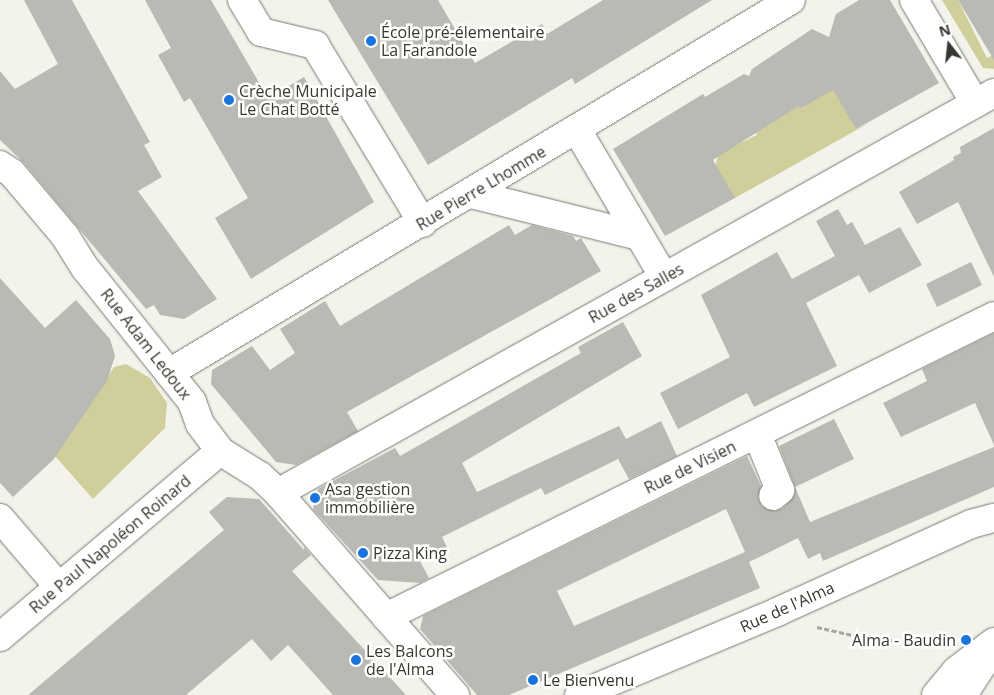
<!DOCTYPE html>
<meta charset="utf-8">
<style>
body{margin:0}
#map{position:relative;width:994px;height:695px;overflow:hidden;background:#f3f3ec;font-family:"Open Sans",sans-serif}
div>[style]{position:absolute}
.green>*{inset:0;background:#d0cf9c}
.building>*{inset:0;background:#babab4}
.path>*{height:3px;margin-top:-1.5px;transform-origin:0;background:repeating-linear-gradient(90deg,#a8a8a2 0 5px,transparent 0 7.5px)}
.roads{filter:drop-shadow(0 0 1px #797974) drop-shadow(0 0 1px #797974)}
.minor>*{height:28px;margin:-14px;padding:0 14px;transform-origin:14px;border-radius:14px;background:#fff}
.major>*{height:28px;margin:-14px;padding:0 14px;transform-origin:14px;border-radius:14px;background:#fff}
.dots>*{width:14px;height:14px;translate:-50% -50%;box-sizing:border-box;border:2px solid #fffffe;border-radius:50%}
span{translate:-50% -50%;white-space:nowrap;text-align:center;line-height:1.15;-webkit-text-stroke:5px #fffffe;paint-order:stroke}
.poi-label{font-size:16px;color:#373734}
.left{translate:0 -50%;text-align:left}
.right{translate:-100% -50%;text-align:right}
.street-label{font-size:16px;color:#373734}
.north{position:absolute;left:924px;top:20px;width:50px;height:50px;-webkit-text-stroke:4px #fffffe;paint-order:stroke;rotate:344deg;font-size:14px;font-weight:700;line-height:20px;text-align:center;color:#373734}
.north::after{content:'';display:block;margin:auto;width:18px;height:22px;background:#373734;clip-path:polygon(50% 0,100% 100%,50% 72%,0 100%)}
</style>
<div id="map">
<div class="green">
<i style="clip-path:polygon(942px 0,958px 0,987px 58px,994px 54px,994px 69px,983px 68px)"></i>
<i style="clip-path:polygon(834px 85px,856px 129px,869px 123px,735px 198px,714px 169px,719px 153px,757px 135px,756px 132px,799px 106px,801px 109px)"></i>
<i style="clip-path:polygon(126px 364px,150px 378px,167px 403px,165px 428px,93px 499px,55px 456px,114px 367px)"></i>
</div>
<div class="building">
<i style="clip-path:polygon(24px 0,72px 0,150px 142px,144px 145px,162px 177px,138px 191px,217px 299px,184px 319px,160px 315px,154px 305px,146px 309px,24px 163px,0 140px,0 71px,15px 89px,58px 64px)"></i>
<i style="clip-path:polygon(145px 0,211px 0,268px 98px,304px 77px,374px 202px,251px 279px,215px 218px,248px 198px,190px 98px,184px 102px,158px 55px,171px 48px)"></i>
<i style="clip-path:polygon(328px 0,438px 0,475px 63px,542px 24px,547px 34px,603px 0,712px 0,575px 84px,572px 78px,428px 165px)"></i>
<i style="clip-path:polygon(859px 0,890px 0,939px 83px,856px 129px,833px 90px,800px 109px,799px 106px,713px 160px,735px 198px,665px 236px,613px 149px,703px 94px,705px 97px,744px 74px,749px 76px,752px 69px,812px 29px,829px 37px,836px 14px)"></i>
<i style="clip-path:polygon(958px 0,994px 0,994px 60px)"></i>
<i style="clip-path:polygon(994px 128px,994px 277px,958px 202px,917px 224px,899px 192px,954px 160px,953px 157px,961px 153px,960px 147px)"></i>
<i style="clip-path:polygon(838px 209px,847px 225px,852px 222px,865px 245px,900px 227px,922px 265px,869px 293px,859px 275px,806px 303px,837px 366px,754px 407px,747px 393px,678px 429px,660px 393px,730px 357px,701px 295px,777px 252px,792px 279px,835px 256px,816px 221px)"></i>
<i style="clip-path:polygon(509px 225px,515px 235px,532px 225px,573px 236px,576px 241px,581px 238px,601px 271px,347px 412px,358px 431px,296px 465px,276px 462px,211px 384px,212px 370px,252px 346px,270px 370px,295px 353px,280px 329px,325px 301px,340px 326px)"></i>
<i style="clip-path:polygon(971px 262px,982px 285px,937px 307px,926px 284px)"></i>
<i style="clip-path:polygon(0 278px,45px 328px,76px 300px,110px 339px,115px 356px,107px 381px,53px 460px,13px 497px,0 483px)"></i>
<i style="clip-path:polygon(623px 322px,642px 356px,462px 463px,477px 492px,619px 426px,626px 439px,661px 421px,677px 456px,629px 479px,618px 459px,545px 495px,541px 488px,442px 537px,447px 547px,420px 561px,429px 578px,420px 583px,378px 580px,313px 509px,318px 489px,395px 448px,400px 456px,581px 353px,578px 347px)"></i>
<i style="clip-path:polygon(994px 333px,994px 445px,975px 403px,901px 437px,883px 403px,927px 381px,922px 369px)"></i>
<i style="clip-path:polygon(834px 419px,854px 459px,795px 487px,779px 446px)"></i>
<i style="clip-path:polygon(evenodd,994px 447px,994px 487px,823px 561px,820px 553px,808px 559px,798px 538px,749px 562px,760px 588px,509px 695px,477px 695px,420px 629px,423px 616px,747px 456px,761px 486px,758px 498px,762px 506px,775px 511px,783px 508px,795px 494px,795px 487px,810px 522px,994px 447px,726px 509px,745px 552px,574px 626px,557px 591px,726px 509px)"></i>
<i style="clip-path:polygon(227px 497px,259px 499px,304px 550px,304px 547px,311px 555px,292px 571px,406px 695px,333px 695px,288px 645px,271px 661px,252px 639px,186px 695px,28px 695px,224px 530px,209px 512px)"></i>
</div>
<div class="path">
<i style="left:817px;top:627px;width:50px;rotate:12.7deg"></i>
<i style="left:866px;top:638px;width:45px;rotate:5.1deg"></i>
<i style="left:911px;top:642px;width:36px;rotate:-3deg"></i>
</div>
<div class="roads">
<div class="minor">
<i style="left:242px;top:0;width:37px;rotate:59deg"></i>
<i style="left:261px;top:32px;width:56px;rotate:13.5deg"></i>
<i style="left:315px;top:45px;width:208px;rotate:58.8deg"></i>
<i style="left:914px;top:0;width:120px;rotate:59.4deg"></i>
<i style="left:577px;top:130px;width:171px;rotate:59.4deg"></i>
<i style="left:0;top:165px;width:14px;rotate:34deg"></i>
<i style="left:12px;top:173px;width:82px;rotate:49.9deg"></i>
<i style="left:65px;top:236px;width:39px;rotate:58deg"></i>
<i style="left:86px;top:269px;width:170px;rotate:51.4deg"></i>
<i style="left:192px;top:402px;width:23px;rotate:70deg"></i>
<i style="left:200px;top:424px;width:34px;rotate:53deg"></i>
<i style="left:220px;top:451px;width:47px;rotate:32deg"></i>
<i style="left:260px;top:476px;width:25px;rotate:43deg"></i>
<i style="left:278px;top:493px;width:269px;rotate:48.8deg"></i>
<i style="left:471px;top:194px;width:173px;rotate:14deg"></i>
<i style="left:169px;top:373px;width:725px;rotate:-30.95deg"></i>
<i style="left:757px;top:434px;width:61px;rotate:67.7deg"></i>
<i style="left:780px;top:490px;width:9px;rotate:139deg"></i>
<i style="left:278px;top:493px;width:820px;rotate:-29.19deg"></i>
<i style="left:0;top:518px;width:91px;rotate:49.5deg"></i>
<i style="left:386px;top:617px;width:678px;rotate:-26.34deg"></i>
<i style="left:0;top:637px;width:288px;rotate:-40.2deg"></i>
<i style="left:579px;top:695px;width:215px;rotate:-22.7deg"></i>
<i style="left:777px;top:612px;width:213px;rotate:-24.4deg"></i>
<i style="left:971px;top:524px;width:24px;rotate:-15deg"></i>
</div>
<div class="major">
<i style="left:936px;top:695px;width:31px;rotate:-50deg"></i>
<i style="left:956px;top:671px;width:48px;rotate:-37.3deg"></i>
<i style="left:963px;top:695px;width:54px;rotate:-57.2deg"></i>
</div>
</div>
<div class="dots">
<i style="left:371px;top:41px;background:#1b74dd"></i>
<i style="left:229px;top:100px;background:#1b74dd"></i>
<i style="left:315px;top:498px;background:#1b74dd"></i>
<i style="left:363px;top:553px;background:#1b74dd"></i>
<i style="left:966px;top:640px;background:#1b74dd"></i>
<i style="left:356px;top:660px;background:#1b74dd"></i>
<i style="left:533px;top:680px;background:#1b74dd"></i>
</div>
<div class="poi-label">
<span class="left" style="left:381px;top:41px">École pré-élementaire<br>La Farandole</span>
<span class="left" style="left:239px;top:100px">Crèche Municipale<br>Le Chat Botté</span>
<span class="left" style="left:325px;top:498px">Asa gestion<br>immobilière</span>
<span class="left" style="left:373px;top:553px">Pizza King</span>
<span class="right" style="left:956px;top:640px">Alma - Baudin</span>
<span class="left" style="left:366px;top:660px">Les Balcons<br>de l'Alma</span>
<span class="left" style="left:543px;top:680px">Le Bienvenu</span>
</div>
<div class="street-label">
<span style="left:481px;top:188px;rotate:-31deg">Rue Pierre Lhomme</span>
<span style="left:636px;top:293px;rotate:-29deg">Rue des Salles</span>
<span style="left:146px;top:344px;rotate:52deg">Rue Adam Ledoux</span>
<span style="left:690px;top:467px;rotate:-26deg">Rue de Visien</span>
<span style="left:110px;top:544px;rotate:-40deg">Rue Paul Napoléon Roinard</span>
<span style="left:787px;top:607px;rotate:-24deg">Rue de l'Alma</span>
</div>
<div class="north">N</div>
</div>
